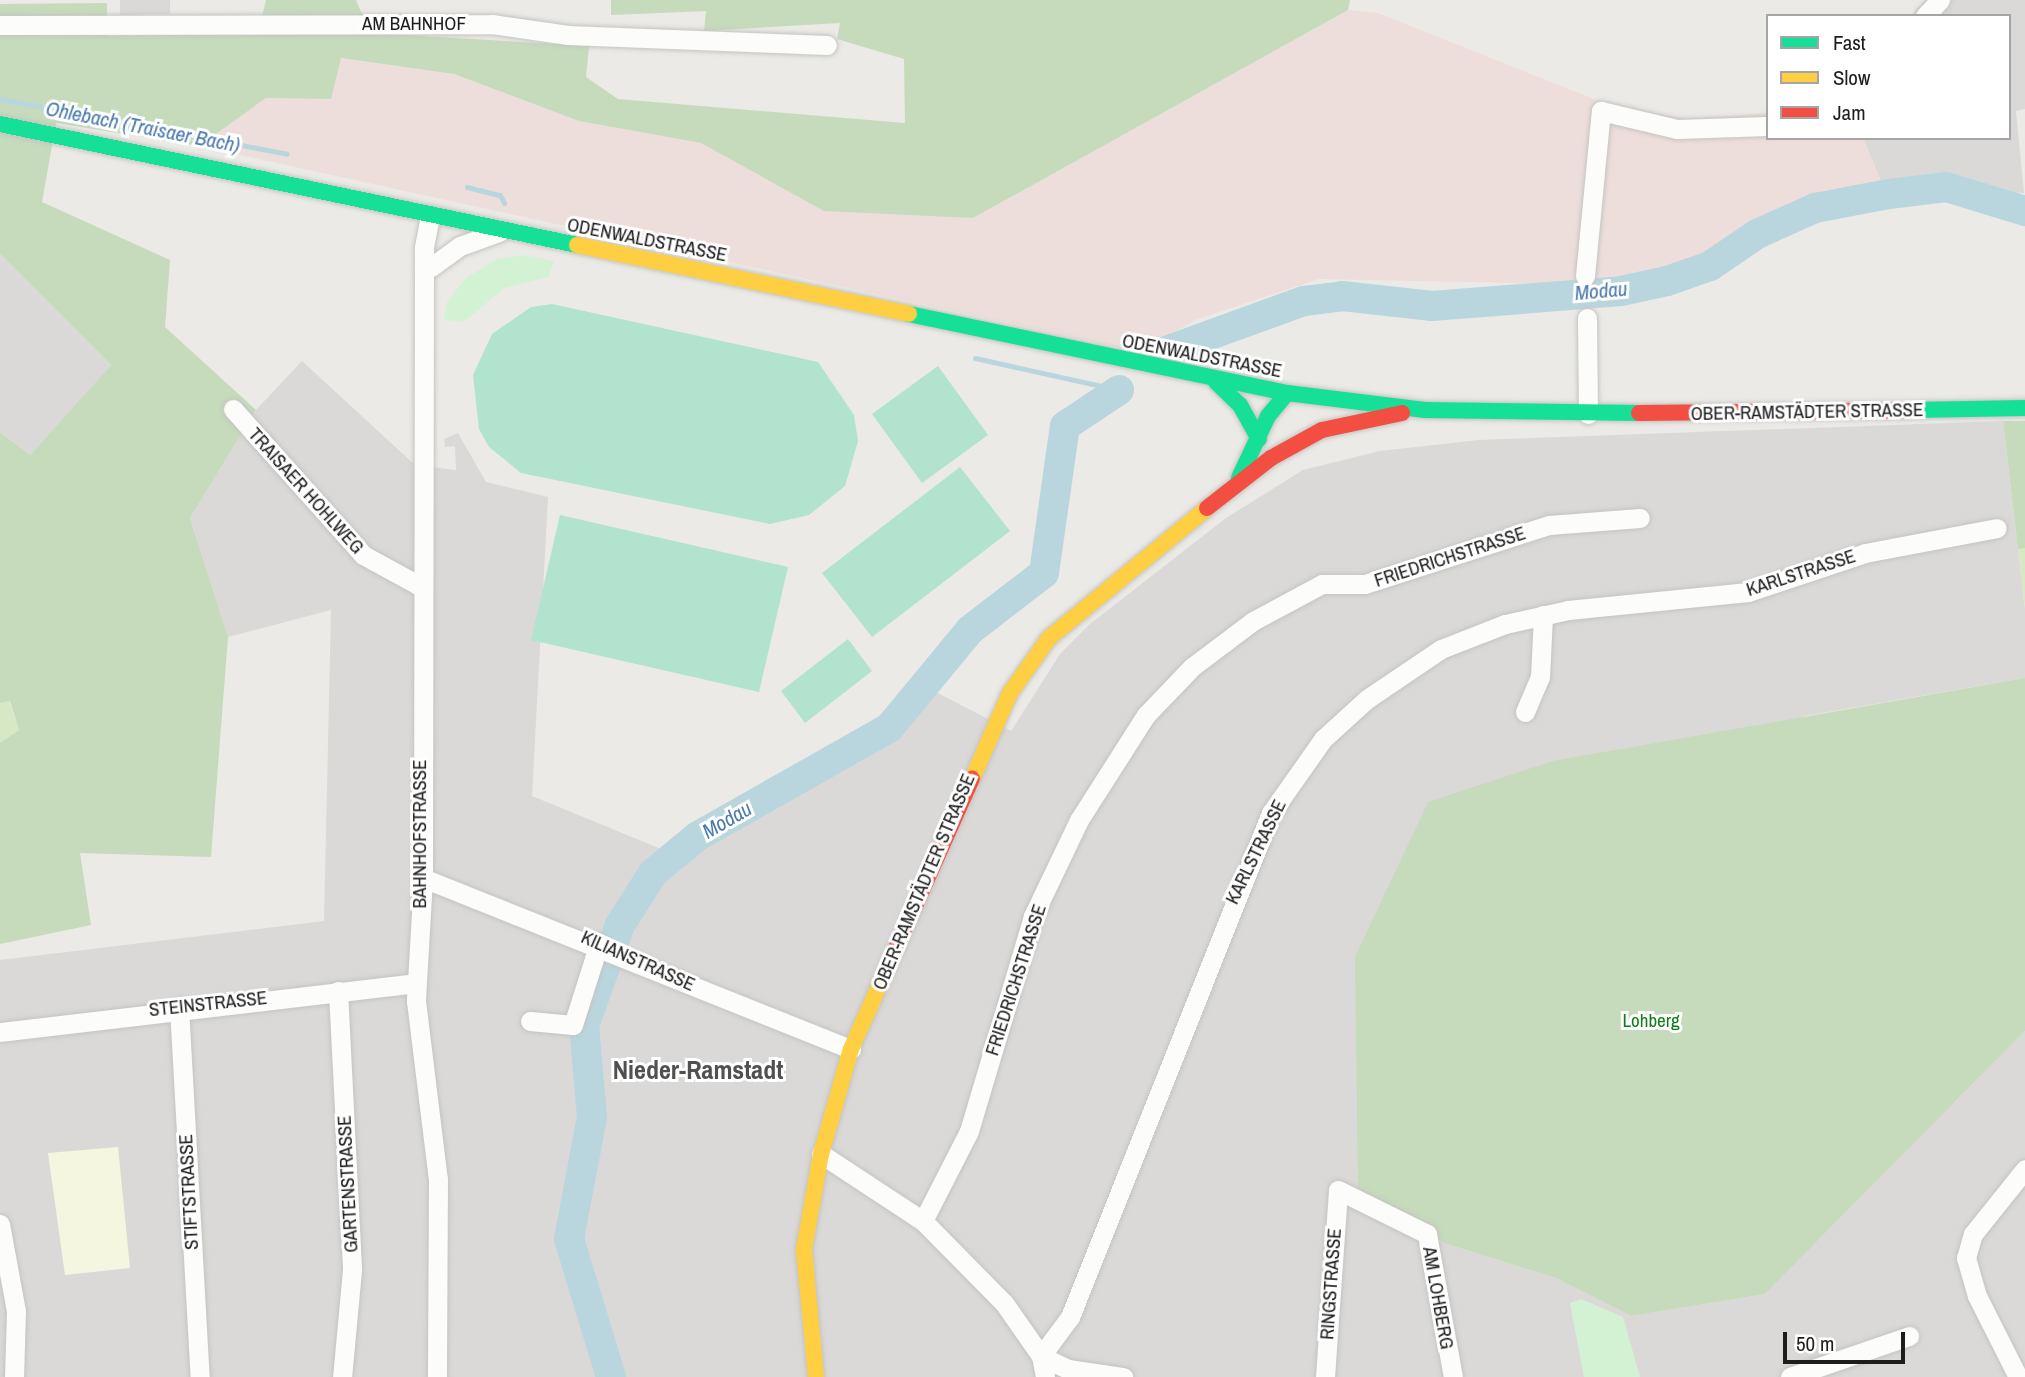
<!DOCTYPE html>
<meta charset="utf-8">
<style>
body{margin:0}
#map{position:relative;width:2025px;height:1377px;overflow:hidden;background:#ebeae6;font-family:"Archivo Narrow",sans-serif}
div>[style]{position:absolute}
.residential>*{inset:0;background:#dad9d7}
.commercial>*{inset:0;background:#eededb}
.education>*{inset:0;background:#f5f6e0}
.grass>*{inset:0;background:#d7e9c4}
.forest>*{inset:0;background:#c5dbbb}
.park>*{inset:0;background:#d3f2d4}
.pitch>*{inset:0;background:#b1e3cf}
.stream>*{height:5px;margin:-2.5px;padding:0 2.5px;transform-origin:2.5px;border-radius:2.5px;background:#b9d6df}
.river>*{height:30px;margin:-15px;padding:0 15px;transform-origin:15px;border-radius:15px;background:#b9d6df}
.roads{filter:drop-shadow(0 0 2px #c4c4c2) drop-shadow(0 0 2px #c4c4c2)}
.street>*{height:19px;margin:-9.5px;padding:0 9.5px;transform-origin:9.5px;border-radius:9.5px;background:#fcfcfb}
.fast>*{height:16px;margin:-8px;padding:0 8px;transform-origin:8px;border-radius:8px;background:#16e098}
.slow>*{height:16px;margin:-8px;padding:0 8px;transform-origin:8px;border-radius:8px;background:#ffcf43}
.jam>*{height:16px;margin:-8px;padding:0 8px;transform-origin:8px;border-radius:8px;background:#f24e42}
span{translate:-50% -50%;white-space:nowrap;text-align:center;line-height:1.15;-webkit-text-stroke:6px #fff;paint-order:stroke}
.street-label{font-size:19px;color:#1d1d1d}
.park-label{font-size:19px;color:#0c7b18}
.water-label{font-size:21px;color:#4a79ad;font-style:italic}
.district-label{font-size:26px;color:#505050;font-weight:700}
.legend{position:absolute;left:1766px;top:14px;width:245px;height:126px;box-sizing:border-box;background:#fff;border:2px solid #a5a5a5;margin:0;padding:9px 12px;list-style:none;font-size:21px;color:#1d1d1d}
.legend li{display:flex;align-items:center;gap:14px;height:35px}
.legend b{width:35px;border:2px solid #a5a5a5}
.scale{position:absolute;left:1783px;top:1332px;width:122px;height:32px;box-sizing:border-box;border:4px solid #1d1d1d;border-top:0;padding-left:9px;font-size:21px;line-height:24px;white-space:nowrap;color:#1d1d1d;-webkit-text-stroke:5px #fff;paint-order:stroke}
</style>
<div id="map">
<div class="residential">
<i style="clip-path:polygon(120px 0,170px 0,170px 14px,120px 15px)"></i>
<i style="clip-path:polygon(1926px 0,2025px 0,2025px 109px,2016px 111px,2024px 193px,1883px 186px,1863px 138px,2009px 138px,2009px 16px,1910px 16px)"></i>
<i style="clip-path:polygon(0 254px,111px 365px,30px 455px,0 432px)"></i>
<i style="clip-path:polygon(302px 361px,415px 465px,456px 470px,455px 446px,445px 447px,444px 439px,458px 433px,486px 482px,548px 497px,532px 796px,671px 853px,934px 691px,1011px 731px,1060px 654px,1090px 624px,1226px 518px,1303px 470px,1380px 451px,1479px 440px,2003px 421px,2025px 609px,2025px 678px,1805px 716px,1447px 1244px,1556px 1278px,1631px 1316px,1765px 1294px,2025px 1031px,2025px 1377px,0 1377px,0 960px,324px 921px,331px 610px,228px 637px,190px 518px,256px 410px)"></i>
</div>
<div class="commercial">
<i style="clip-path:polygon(1348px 10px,1378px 13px,1604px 103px,1688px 119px,1768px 113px,1768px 138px,1863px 138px,1883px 186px,1817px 201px,1750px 230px,1696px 264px,1569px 284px,1319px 279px,1195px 320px,1142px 352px,199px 146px,266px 98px,331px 99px,340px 58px,454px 74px,579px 121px,701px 143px,748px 164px,973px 218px)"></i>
</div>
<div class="education">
<i style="clip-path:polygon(118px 1147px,130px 1268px,65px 1275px,48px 1153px)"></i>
</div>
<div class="grass">
<i style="clip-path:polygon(2025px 548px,2025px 609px,2018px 549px)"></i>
<i style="clip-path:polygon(9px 701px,19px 730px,0 743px,0 703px)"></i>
</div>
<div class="forest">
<i style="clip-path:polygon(266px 0,356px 0,370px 33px,589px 46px,586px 77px,618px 99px,905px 123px,904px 59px,837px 39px,840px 23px,704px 31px,706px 11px,611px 15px,611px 0,1350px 0,1348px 10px,973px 218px,824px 211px,701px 143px,579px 121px,454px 74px,341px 58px,331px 99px,266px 98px,199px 146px,56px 123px,42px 202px,170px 260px,165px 327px,256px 410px,190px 518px,228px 637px,211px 857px,80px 853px,91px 925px,0 944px,0 743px,19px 730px,10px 701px,0 703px,0 432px,30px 455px,111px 365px,0 254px,0 4px,107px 3px,107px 36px,258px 34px)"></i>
<i style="clip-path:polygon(2003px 421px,2025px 421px,2025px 548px,2018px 549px)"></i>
<i style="clip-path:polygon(2025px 678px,2025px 1031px,1765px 1294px,1631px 1316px,1556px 1278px,1447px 1244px,1358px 1194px,1355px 957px,1428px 802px,1553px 761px)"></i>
</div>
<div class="park">
<i style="clip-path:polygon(525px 255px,554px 261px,548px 277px,504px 288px,464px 322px,444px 320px,447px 302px,466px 278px,497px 259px)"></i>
<i style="clip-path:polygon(1581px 1299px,1623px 1317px,1640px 1377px,1584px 1377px,1570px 1303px)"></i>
</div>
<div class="pitch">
<i style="clip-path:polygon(552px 304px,818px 362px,854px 415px,858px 441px,845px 486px,809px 515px,770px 524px,521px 473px,489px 447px,479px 429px,473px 375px,492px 334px,531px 307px)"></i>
<i style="clip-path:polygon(938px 366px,988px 435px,922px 483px,872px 414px)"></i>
<i style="clip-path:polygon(960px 467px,1010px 531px,872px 637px,822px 573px)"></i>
<i style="clip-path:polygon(560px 515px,788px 567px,759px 692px,531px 640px)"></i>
<i style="clip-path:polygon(848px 639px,872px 671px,805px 723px,781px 691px)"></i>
</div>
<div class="stream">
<i style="left:0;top:99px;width:292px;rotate:10.8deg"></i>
<i style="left:467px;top:187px;width:34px;rotate:14deg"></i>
<i style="left:500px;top:195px;width:9px;rotate:63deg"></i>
<i style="left:975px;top:358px;width:148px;rotate:12.5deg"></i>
</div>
<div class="river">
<i style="left:1163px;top:352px;width:150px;rotate:-19.9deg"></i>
<i style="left:1304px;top:301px;width:38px;rotate:-7deg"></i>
<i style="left:1342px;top:296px;width:91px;rotate:6.3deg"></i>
<i style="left:1432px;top:306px;width:190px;rotate:-4.5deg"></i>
<i style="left:1621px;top:291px;width:47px;rotate:-12.3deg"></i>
<i style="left:1667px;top:281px;width:46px;rotate:-19.2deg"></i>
<i style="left:1710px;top:266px;width:57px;rotate:-34.2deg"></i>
<i style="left:1757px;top:234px;width:64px;rotate:-24.1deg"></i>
<i style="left:1815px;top:208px;width:75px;rotate:-10.7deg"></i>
<i style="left:1889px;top:194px;width:57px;rotate:-7deg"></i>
<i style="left:1946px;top:187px;width:83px;rotate:16.9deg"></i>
<i style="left:611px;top:1377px;width:144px;rotate:-106.9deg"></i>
<i style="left:569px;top:1239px;width:124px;rotate:-79.3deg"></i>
<i style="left:592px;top:1117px;width:91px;rotate:-95deg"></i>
<i style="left:584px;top:1026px;width:107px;rotate:-70.4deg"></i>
<i style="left:620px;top:925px;width:62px;rotate:-57.6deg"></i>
<i style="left:653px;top:873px;width:58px;rotate:-39.4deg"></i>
<i style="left:698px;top:836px;width:219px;rotate:-29.5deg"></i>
<i style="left:889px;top:728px;width:127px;rotate:-50.4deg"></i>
<i style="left:970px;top:630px;width:93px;rotate:-37.6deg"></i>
<i style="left:1044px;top:573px;width:148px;rotate:-81.9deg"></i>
<i style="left:1065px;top:426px;width:65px;rotate:-33.7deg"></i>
</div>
<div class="roads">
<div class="street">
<i style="left:1925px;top:16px;width:22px;rotate:-47deg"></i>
<i style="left:0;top:25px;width:492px;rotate:-0.1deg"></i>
<i style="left:492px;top:24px;width:77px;rotate:8.2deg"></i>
<i style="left:568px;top:35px;width:259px;rotate:2.2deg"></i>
<i style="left:430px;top:216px;width:33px;rotate:101deg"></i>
<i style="left:424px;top:248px;width:630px;rotate:90.09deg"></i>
<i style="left:423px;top:878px;width:123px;rotate:93.3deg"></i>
<i style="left:416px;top:1001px;width:179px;rotate:83deg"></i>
<i style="left:438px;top:1179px;width:198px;rotate:90.3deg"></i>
<i style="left:431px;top:267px;width:36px;rotate:-36deg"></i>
<i style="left:460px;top:246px;width:41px;rotate:-19.7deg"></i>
<i style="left:1585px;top:276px;width:166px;rotate:-84.5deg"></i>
<i style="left:1601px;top:111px;width:78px;rotate:13.3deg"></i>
<i style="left:1677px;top:129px;width:91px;rotate:-1.9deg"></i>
<i style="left:1587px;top:318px;width:96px;rotate:89.4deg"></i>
<i style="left:233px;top:409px;width:195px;rotate:48.3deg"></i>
<i style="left:363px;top:555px;width:65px;rotate:28.5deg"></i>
<i style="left:1525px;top:712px;width:38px;rotate:-67deg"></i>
<i style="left:1540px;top:677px;width:62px;rotate:-87.2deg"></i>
<i style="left:423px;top:878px;width:461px;rotate:21.8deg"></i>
<i style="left:338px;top:991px;width:279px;rotate:87.1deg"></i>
<i style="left:352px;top:1270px;width:107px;rotate:95.3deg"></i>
<i style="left:179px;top:1007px;width:371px;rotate:86.8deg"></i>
<i style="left:530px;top:1021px;width:43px;rotate:5.3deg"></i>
<i style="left:573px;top:1025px;width:86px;rotate:-72.4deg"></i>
<i style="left:0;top:1032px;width:419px;rotate:-6.7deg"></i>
<i style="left:821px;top:1154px;width:122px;rotate:33.3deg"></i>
<i style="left:923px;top:1221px;width:115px;rotate:45.4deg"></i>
<i style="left:1004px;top:1303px;width:65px;rotate:55.1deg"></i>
<i style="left:1041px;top:1356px;width:49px;rotate:-53.4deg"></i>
<i style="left:1070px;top:1317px;width:543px;rotate:-68.26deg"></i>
<i style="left:1271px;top:813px;width:90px;rotate:-54.9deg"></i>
<i style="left:1323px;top:739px;width:59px;rotate:-42.3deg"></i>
<i style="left:1367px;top:699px;width:89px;rotate:-34deg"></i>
<i style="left:1441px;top:649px;width:69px;rotate:-21.3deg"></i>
<i style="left:1505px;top:624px;width:65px;rotate:-12.5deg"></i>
<i style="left:1568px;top:610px;width:181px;rotate:-5.7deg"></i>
<i style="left:1748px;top:592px;width:123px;rotate:-18.4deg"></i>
<i style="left:1865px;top:553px;width:134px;rotate:-10.7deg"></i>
<i style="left:923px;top:1221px;width:101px;rotate:-62.9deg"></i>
<i style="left:969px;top:1131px;width:224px;rotate:-73.4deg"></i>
<i style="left:1033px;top:916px;width:106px;rotate:-64.4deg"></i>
<i style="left:1079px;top:820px;width:125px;rotate:-57.5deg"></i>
<i style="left:1146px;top:715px;width:66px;rotate:-46.2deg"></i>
<i style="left:1192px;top:667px;width:76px;rotate:-37deg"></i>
<i style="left:1253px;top:621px;width:78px;rotate:-28.2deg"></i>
<i style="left:1322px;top:584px;width:43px"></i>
<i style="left:1365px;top:584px;width:193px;rotate:-17.8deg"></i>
<i style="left:1549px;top:525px;width:91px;rotate:-4.4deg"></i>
<i style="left:0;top:1224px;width:88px;rotate:79.6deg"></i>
<i style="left:16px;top:1311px;width:66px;rotate:91.7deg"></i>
<i style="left:1041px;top:1356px;width:30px;rotate:26deg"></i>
<i style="left:1068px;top:1369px;width:56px;rotate:8.3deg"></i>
<i style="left:1041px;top:1356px;width:21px;rotate:79deg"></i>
<i style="left:1325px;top:1377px;width:187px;rotate:-86deg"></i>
<i style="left:1338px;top:1190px;width:99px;rotate:26.3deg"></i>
<i style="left:1427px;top:1234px;width:145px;rotate:79.7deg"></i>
<i style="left:1790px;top:1377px;width:126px;rotate:-19deg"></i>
<i style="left:2018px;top:1377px;width:91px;rotate:-116.8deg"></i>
<i style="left:1977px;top:1296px;width:40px;rotate:-106deg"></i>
<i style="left:1966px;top:1258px;width:25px;rotate:-74deg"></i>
<i style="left:1973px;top:1234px;width:83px;rotate:-51.3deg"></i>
</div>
<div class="fast">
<i style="left:0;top:124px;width:590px;rotate:11.84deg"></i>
<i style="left:909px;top:314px;width:386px;rotate:11.8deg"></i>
<i style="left:1287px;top:393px;width:139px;rotate:7deg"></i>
<i style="left:1425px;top:410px;width:214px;rotate:0.8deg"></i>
<i style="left:1216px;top:382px;width:33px;rotate:44deg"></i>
<i style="left:1240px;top:405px;width:39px;rotate:61deg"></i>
<i style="left:1912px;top:410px;width:113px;rotate:-1deg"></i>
<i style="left:1239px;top:478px;width:68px;rotate:-64.9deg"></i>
<i style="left:1268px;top:416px;width:30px;rotate:-50deg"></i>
</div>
<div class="slow">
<i style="left:577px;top:245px;width:339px;rotate:11.7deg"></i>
<i style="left:972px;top:779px;width:94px;rotate:-66.2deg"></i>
<i style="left:1010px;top:693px;width:67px;rotate:-54.7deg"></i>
<i style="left:1049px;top:638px;width:205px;rotate:-39.4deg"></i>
<i style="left:816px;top:1377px;width:129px;rotate:-95.4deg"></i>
<i style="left:804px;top:1249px;width:97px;rotate:-79.9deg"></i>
<i style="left:821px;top:1154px;width:109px;rotate:-74.1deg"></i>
<i style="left:851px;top:1049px;width:105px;rotate:-65.9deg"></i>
</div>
<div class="jam">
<i style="left:1639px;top:413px;width:273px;rotate:-0.6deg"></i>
<i style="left:1207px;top:508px;width:81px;rotate:-38deg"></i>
<i style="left:1271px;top:458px;width:58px;rotate:-28.8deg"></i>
<i style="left:1322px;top:430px;width:82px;rotate:-12deg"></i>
<i style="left:894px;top:953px;width:191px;rotate:-65.9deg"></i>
</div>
</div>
<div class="street-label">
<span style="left:414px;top:24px">AM BAHNHOF</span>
<span style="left:647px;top:240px;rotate:11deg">ODENWALDSTRASSE</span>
<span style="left:1202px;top:356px;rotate:11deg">ODENWALDSTRASSE</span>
<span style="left:1807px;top:412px;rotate:-1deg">OBER-RAMSTÄDTER STRASSE</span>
<span style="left:306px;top:491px;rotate:48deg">TRAISAER HOHLWEG</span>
<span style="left:1450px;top:557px;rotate:-18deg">FRIEDRICHSTRASSE</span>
<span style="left:1801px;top:573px;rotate:-18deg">KARLSTRASSE</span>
<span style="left:420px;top:834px;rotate:-90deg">BAHNHOFSTRASSE</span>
<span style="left:1256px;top:852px;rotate:-64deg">KARLSTRASSE</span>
<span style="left:924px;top:882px;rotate:-67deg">OBER-RAMSTÄDTER STRASSE</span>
<span style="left:638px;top:961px;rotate:24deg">KILIANSTRASSE</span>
<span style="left:1016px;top:980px;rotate:-72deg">FRIEDRICHSTRASSE</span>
<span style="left:208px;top:1004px;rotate:-6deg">STEINSTRASSE</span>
<span style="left:348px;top:1184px;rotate:-93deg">GARTENSTRASSE</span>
<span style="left:189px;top:1192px;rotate:-93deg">STIFTSTRASSE</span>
<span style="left:1331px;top:1284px;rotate:-86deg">RINGSTRASSE</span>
<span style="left:1438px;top:1298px;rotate:80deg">AM LOHBERG</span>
</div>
<div class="park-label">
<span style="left:1651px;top:1021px">Lohberg</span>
</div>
<div class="water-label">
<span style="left:143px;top:127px;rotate:11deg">Ohlebach (Traisaer Bach)</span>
<span style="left:1601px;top:291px;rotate:-5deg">Modau</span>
<span style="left:727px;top:820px;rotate:-30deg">Modau</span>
</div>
<div class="district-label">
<span style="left:698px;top:1070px">Nieder-Ramstadt</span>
</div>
<ul class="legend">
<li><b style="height:9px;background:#16e098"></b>Fast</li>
<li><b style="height:9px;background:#ffcf43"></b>Slow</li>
<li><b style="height:9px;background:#f24e42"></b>Jam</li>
</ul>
<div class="scale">50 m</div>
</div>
